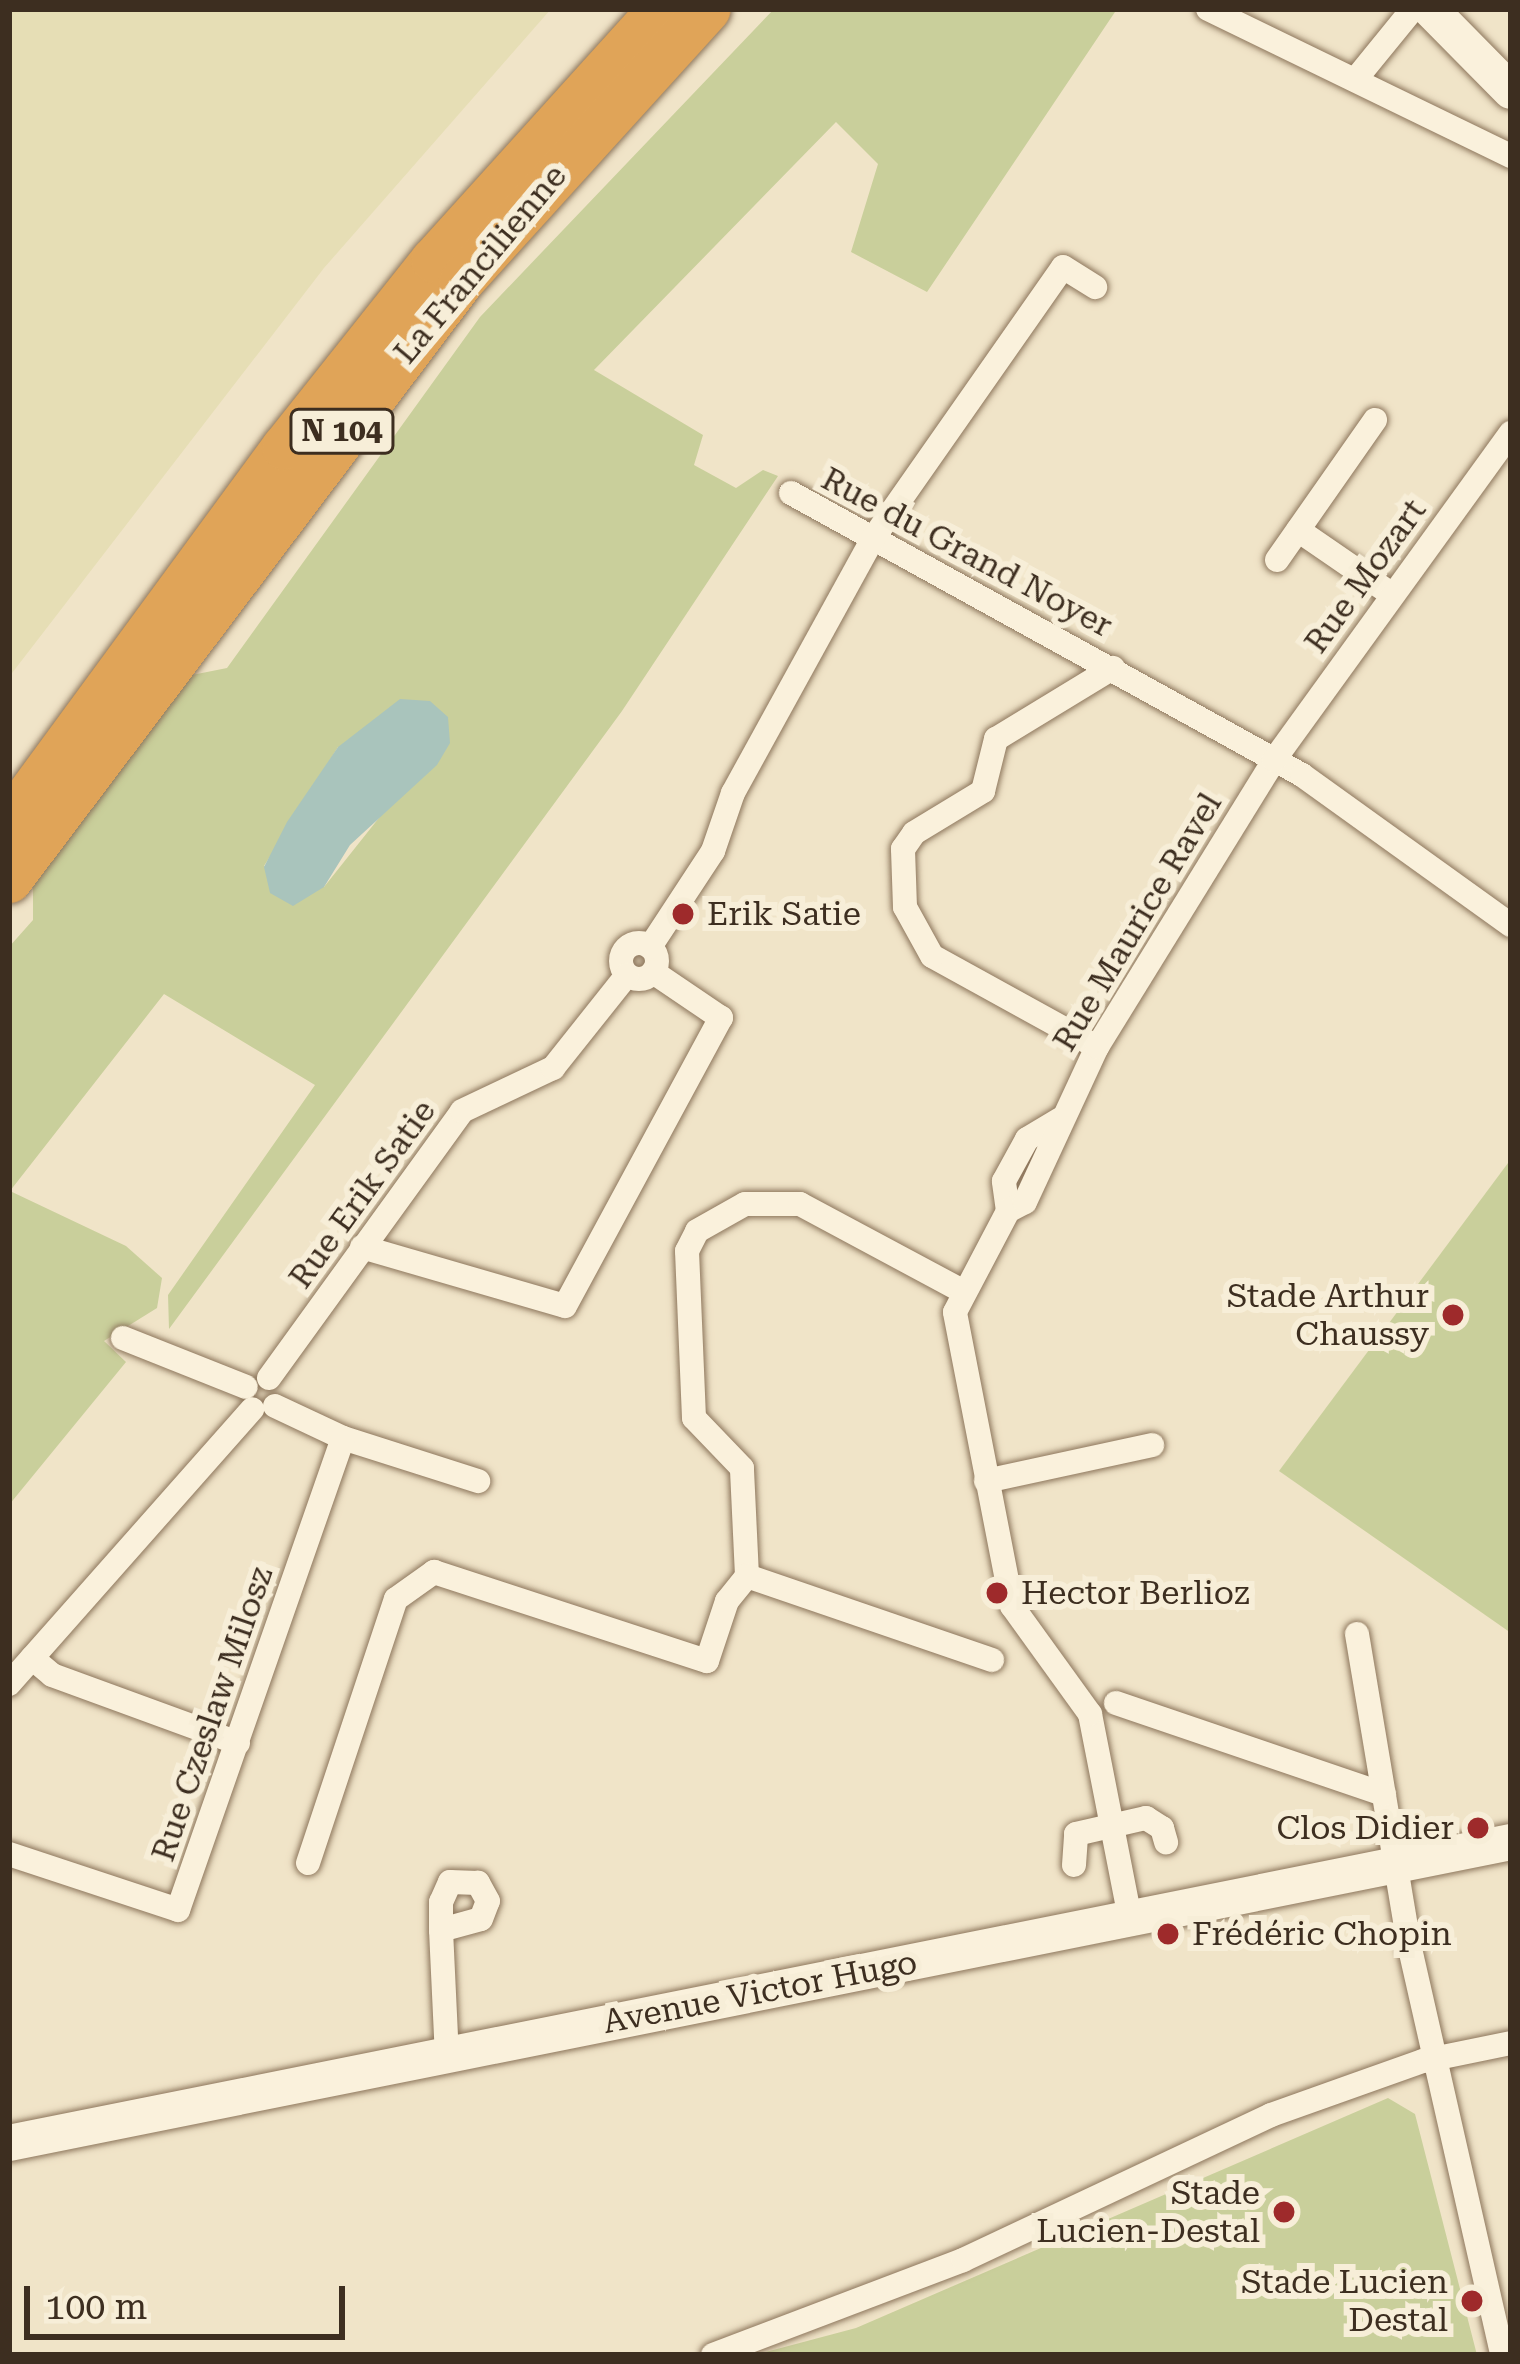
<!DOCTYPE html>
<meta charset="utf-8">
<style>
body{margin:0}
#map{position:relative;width:1520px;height:2364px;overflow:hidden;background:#f0e4c8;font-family:"Roboto Serif",serif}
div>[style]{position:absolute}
.farmland>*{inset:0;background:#e6deb5}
.green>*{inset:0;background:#c9cf9b}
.water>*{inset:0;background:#a9c4bc}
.roads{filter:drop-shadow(0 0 3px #8d765c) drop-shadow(0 0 3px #8d765c)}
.street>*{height:24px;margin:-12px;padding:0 12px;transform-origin:12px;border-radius:12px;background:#faf1dc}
.street>.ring{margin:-12px;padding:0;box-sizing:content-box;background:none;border:24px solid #faf1dc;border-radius:50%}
.secondary>*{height:36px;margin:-18px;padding:0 18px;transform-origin:18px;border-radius:18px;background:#faf1dc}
.highway>*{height:45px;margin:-22.5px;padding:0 22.5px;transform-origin:22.5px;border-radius:22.5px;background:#e0a458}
.dots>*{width:33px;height:33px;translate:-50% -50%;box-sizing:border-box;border:6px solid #f7eed8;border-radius:50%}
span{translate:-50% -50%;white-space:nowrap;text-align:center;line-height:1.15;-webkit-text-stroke:12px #f7eed8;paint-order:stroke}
.shield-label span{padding:3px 9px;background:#f7eed8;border:3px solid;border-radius:9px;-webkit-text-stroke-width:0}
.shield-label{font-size:30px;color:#3d2e20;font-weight:700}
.street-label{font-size:33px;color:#3d2e20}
.poi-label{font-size:33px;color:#3d2e20}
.left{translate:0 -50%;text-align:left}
.right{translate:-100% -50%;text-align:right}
.frame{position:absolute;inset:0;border:12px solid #3d2e20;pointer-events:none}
.scale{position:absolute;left:24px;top:2286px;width:321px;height:54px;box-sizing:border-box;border:6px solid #3d2e20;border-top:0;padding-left:15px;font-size:36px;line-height:42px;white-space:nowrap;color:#3d2e20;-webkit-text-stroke:9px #f7eed8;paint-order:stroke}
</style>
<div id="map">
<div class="farmland">
<i style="clip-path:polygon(9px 9px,551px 9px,324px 268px,9px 677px)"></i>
</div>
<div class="green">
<i style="clip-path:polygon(evenodd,774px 9px,1117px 9px,927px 292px,851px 252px,878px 164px,836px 122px,594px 370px,703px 435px,694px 465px,736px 488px,763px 470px,778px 476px,622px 711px,169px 1329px,168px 1295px,315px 1085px,164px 994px,10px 1191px,126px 1246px,162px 1278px,157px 1308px,104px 1341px,126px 1362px,9px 1505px,9px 947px,33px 920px,33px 886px,192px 675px,227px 668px,480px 317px,774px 9px,338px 747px,386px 809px,324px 887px,264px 866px,338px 747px)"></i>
<i style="clip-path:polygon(1511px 1159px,1511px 1633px,1279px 1471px)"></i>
<i style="clip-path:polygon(1388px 2098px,1415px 2114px,1477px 2355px,754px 2355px,856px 2328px)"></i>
</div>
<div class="water">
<i style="clip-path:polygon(400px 699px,430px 701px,448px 717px,450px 743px,437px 765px,350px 845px,324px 887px,293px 906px,270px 893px,264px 867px,287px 822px,338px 747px)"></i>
</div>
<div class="roads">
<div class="street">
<i style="left:1208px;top:9px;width:337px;rotate:25.9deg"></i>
<i style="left:1355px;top:80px;width:92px;rotate:-50.8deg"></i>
<i style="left:791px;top:493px;width:584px;rotate:28.89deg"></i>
<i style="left:1302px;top:775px;width:257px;rotate:35.7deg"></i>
<i style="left:1298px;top:530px;width:113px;rotate:34.5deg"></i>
<i style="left:1277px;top:560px;width:171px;rotate:-55deg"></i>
<i class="ring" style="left:621px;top:943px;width:12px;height:12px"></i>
<i style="left:650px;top:947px;width:115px;rotate:-56.7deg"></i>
<i style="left:713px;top:851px;width:61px;rotate:-71deg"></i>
<i style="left:733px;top:793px;width:289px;rotate:-61.2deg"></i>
<i style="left:872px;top:540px;width:333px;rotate:-55deg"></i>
<i style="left:1063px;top:267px;width:38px;rotate:32deg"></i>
<i style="left:1097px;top:1047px;width:188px;rotate:-151.1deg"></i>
<i style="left:932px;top:956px;width:56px;rotate:-118.9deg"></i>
<i style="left:905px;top:907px;width:58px;rotate:-92deg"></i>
<i style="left:903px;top:849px;width:19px;rotate:-55deg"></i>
<i style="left:914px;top:833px;width:81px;rotate:-31.3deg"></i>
<i style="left:983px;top:791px;width:54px;rotate:-76deg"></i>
<i style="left:996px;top:739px;width:137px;rotate:-31.3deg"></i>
<i style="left:1008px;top:1211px;width:30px;rotate:-98deg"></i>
<i style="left:1004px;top:1181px;width:48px;rotate:-61.3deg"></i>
<i style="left:1027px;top:1139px;width:39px;rotate:-31deg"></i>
<i style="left:362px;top:1247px;width:211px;rotate:16.2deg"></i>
<i style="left:565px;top:1306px;width:328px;rotate:-61.6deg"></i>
<i style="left:721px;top:1018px;width:82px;rotate:-145.9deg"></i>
<i style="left:123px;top:1338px;width:132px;rotate:21.7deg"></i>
<i style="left:269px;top:1378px;width:329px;rotate:-54.1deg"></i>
<i style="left:462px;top:1111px;width:101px;rotate:-25.3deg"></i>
<i style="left:553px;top:1068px;width:119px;rotate:-51.5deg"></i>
<i style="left:275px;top:1406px;width:75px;rotate:25.2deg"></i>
<i style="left:343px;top:1438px;width:142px;rotate:17.7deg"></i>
<i style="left:986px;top:1481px;width:170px;rotate:-12.2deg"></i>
<i style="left:747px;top:1576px;width:108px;rotate:-92.7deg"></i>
<i style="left:742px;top:1468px;width:69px;rotate:-133.8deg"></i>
<i style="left:694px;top:1418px;width:167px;rotate:-92.4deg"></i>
<i style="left:687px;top:1251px;width:22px;rotate:-63deg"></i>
<i style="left:697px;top:1231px;width:55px;rotate:-29.4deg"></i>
<i style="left:745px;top:1204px;width:55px"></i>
<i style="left:800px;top:1204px;width:186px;rotate:28.2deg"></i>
<i style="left:747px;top:1576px;width:259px;rotate:18.9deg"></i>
<i style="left:1357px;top:1634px;width:314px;rotate:80.5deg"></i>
<i style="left:1409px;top:1944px;width:421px;rotate:77.2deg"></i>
<i style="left:32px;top:1658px;width:26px;rotate:40deg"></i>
<i style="left:52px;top:1675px;width:198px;rotate:20.1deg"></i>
<i style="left:9px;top:1684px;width:367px;rotate:-48.5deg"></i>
<i style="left:1116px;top:1703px;width:283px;rotate:18.8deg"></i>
<i style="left:9px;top:1854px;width:178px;rotate:18.3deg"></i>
<i style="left:178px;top:1910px;width:500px;rotate:-70.73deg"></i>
<i style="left:308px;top:1863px;width:278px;rotate:-71.6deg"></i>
<i style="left:396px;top:1599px;width:47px;rotate:-35.4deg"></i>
<i style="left:434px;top:1572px;width:287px;rotate:18.1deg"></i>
<i style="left:707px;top:1661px;width:63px;rotate:-71.6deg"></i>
<i style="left:727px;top:1601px;width:32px;rotate:-51deg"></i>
<i style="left:1074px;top:1865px;width:31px;rotate:-86deg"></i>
<i style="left:1076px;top:1834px;width:72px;rotate:-12.9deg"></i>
<i style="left:1146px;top:1818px;width:19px;rotate:32deg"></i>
<i style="left:1162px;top:1828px;width:15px;rotate:74deg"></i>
<i style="left:1130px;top:1918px;width:208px;rotate:-101.1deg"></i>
<i style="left:1090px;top:1714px;width:133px;rotate:-125.8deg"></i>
<i style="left:1012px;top:1606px;width:299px;rotate:-101deg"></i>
<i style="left:955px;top:1312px;width:114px;rotate:-62.3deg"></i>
<i style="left:1008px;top:1211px;width:19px;rotate:-28deg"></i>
<i style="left:1025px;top:1202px;width:171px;rotate:-65.1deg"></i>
<i style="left:1097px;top:1047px;width:337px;rotate:-58.3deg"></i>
<i style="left:1274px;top:760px;width:404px;rotate:-54.1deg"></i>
<i style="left:441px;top:1930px;width:41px;rotate:-15.4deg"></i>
<i style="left:481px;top:1919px;width:19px;rotate:-69deg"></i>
<i style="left:488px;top:1901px;width:21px;rotate:-119deg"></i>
<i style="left:478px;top:1883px;width:28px;rotate:-178deg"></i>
<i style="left:450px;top:1882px;width:22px;rotate:114deg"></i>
<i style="left:441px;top:1902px;width:28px;rotate:90deg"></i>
<i style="left:441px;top:1930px;width:125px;rotate:87.3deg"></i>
<i style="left:713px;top:2355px;width:267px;rotate:-20.8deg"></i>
<i style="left:963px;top:2260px;width:340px;rotate:-25.2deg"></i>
<i style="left:1271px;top:2115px;width:161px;rotate:-19.6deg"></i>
<i style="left:1423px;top:2061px;width:90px;rotate:-11.6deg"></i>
</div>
<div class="secondary">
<i style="left:1430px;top:9px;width:115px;rotate:45.4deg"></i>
<i style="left:9px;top:2143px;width:1532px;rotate:-11.33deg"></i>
</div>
<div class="highway">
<i style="left:9px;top:821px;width:464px;rotate:-53.7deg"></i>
<i style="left:284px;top:447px;width:239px;rotate:-51.5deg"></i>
<i style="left:433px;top:260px;width:338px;rotate:-47.9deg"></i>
<i style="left:9px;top:880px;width:750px;rotate:-52.96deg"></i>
<i style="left:461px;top:281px;width:367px;rotate:-47.8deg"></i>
</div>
</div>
<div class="dots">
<i style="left:683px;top:914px;background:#9e2a2b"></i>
<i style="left:1453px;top:1315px;background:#9e2a2b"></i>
<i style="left:997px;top:1593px;background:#9e2a2b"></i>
<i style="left:1478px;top:1828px;background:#9e2a2b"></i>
<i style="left:1168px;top:1934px;background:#9e2a2b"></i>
<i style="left:1284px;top:2212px;background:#9e2a2b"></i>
<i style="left:1472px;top:2301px;background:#9e2a2b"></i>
</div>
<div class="shield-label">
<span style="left:342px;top:431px">N 104</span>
</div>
<div class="street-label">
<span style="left:480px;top:264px;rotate:-50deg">La Francilienne</span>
<span style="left:967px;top:552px;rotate:28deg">Rue du Grand Noyer</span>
<span style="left:1365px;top:576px;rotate:-54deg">Rue Mozart</span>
<span style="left:1137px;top:922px;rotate:-59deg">Rue Maurice Ravel</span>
<span style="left:362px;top:1194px;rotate:-54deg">Rue Erik Satie</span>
<span style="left:212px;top:1714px;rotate:-71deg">Rue Czeslaw Milosz</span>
<span style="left:760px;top:1992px;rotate:-11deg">Avenue Victor Hugo</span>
</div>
<div class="poi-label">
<span class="left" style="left:707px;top:914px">Erik Satie</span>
<span class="right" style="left:1429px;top:1315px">Stade Arthur<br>Chaussy</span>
<span class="left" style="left:1021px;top:1593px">Hector Berlioz</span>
<span class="right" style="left:1454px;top:1828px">Clos Didier</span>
<span class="left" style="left:1192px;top:1934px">Frédéric Chopin</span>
<span class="right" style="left:1260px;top:2212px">Stade<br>Lucien-Destal</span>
<span class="right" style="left:1448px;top:2301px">Stade Lucien<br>Destal</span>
</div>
<div class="frame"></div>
<div class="scale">100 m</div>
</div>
